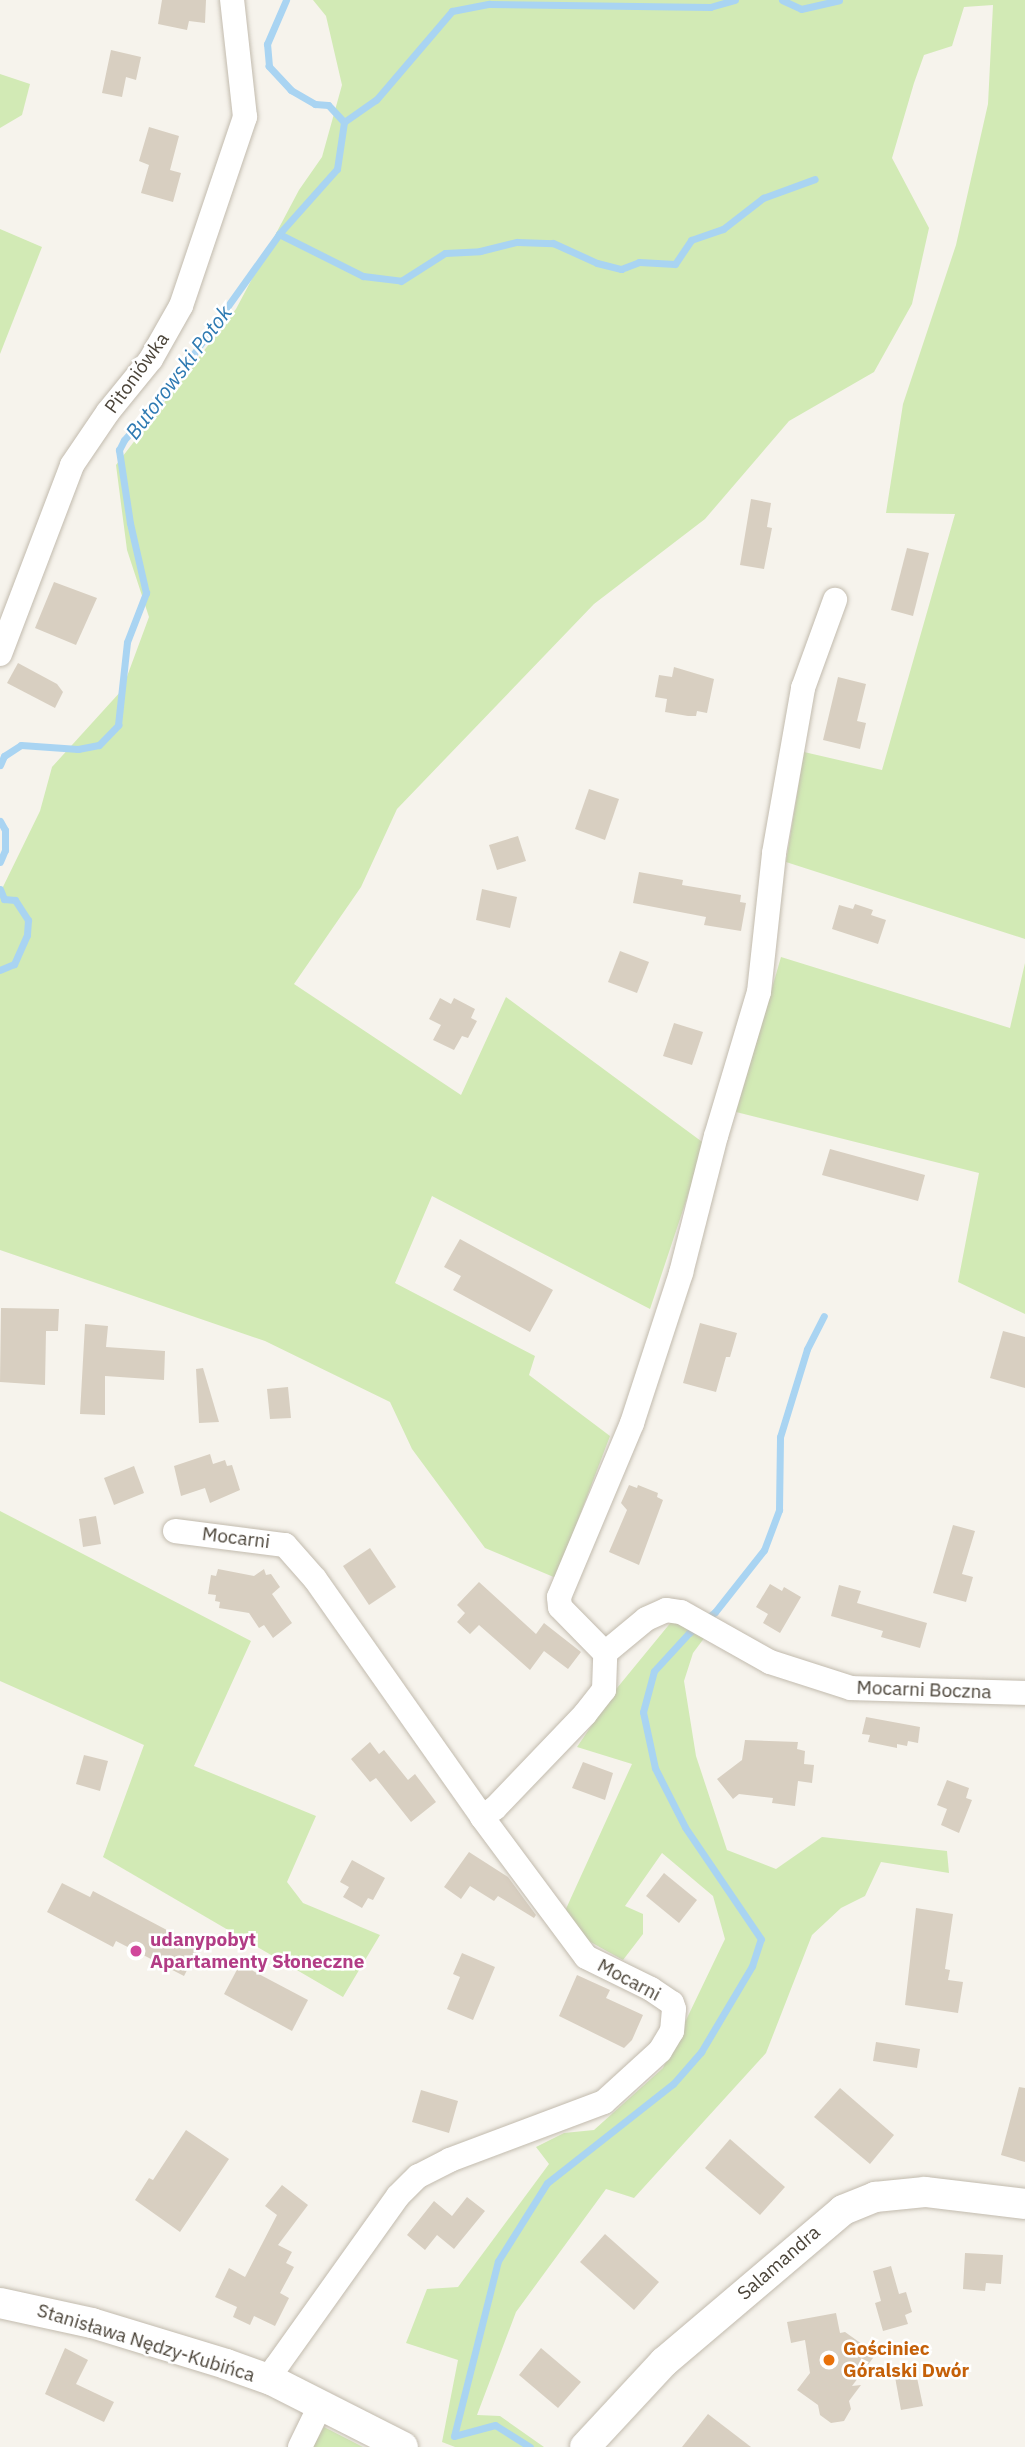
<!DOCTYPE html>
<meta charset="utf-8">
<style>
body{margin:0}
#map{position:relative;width:1025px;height:2447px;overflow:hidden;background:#f6f3ec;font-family:"IBM Plex Sans",sans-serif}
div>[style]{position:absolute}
.green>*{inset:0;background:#d2eab5}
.stream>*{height:7px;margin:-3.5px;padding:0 3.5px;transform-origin:3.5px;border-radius:3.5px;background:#a9d4f2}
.building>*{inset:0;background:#d8cfc1}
.roads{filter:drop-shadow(0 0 2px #c2bbae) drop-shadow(0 0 2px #c2bbae)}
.minor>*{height:24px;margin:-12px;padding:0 12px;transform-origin:12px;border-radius:12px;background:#fff}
.tertiary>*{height:30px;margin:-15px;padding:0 15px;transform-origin:15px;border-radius:15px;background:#fff}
.dots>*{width:19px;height:19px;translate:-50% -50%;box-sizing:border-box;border:4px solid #fff;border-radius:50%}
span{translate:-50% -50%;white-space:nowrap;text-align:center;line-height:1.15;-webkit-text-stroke:5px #fff;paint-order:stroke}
.street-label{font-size:19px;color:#4b4439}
.hotel-label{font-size:19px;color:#b23c85;font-weight:700}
.left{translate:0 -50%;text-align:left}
.food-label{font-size:19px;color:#c56008;font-weight:700}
.water-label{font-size:21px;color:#2e7ab2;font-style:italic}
</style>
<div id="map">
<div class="green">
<i style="clip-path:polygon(313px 0,1025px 0,1025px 939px,786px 862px,804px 752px,882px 770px,955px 514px,886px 513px,903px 404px,956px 245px,988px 104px,993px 5px,964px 7px,952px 46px,924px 55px,914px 83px,892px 158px,929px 228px,912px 304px,874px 372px,789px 421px,705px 519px,594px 604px,397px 809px,361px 887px,294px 984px,461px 1095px,506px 997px,705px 1144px,650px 1309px,432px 1196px,395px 1283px,535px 1356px,529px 1375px,610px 1436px,556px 1578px,485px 1548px,412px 1449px,390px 1402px,265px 1341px,0 1250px,0 893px,40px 811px,52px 767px,122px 690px,149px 617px,127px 550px,116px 465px,236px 309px,299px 190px,322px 157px,342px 85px,326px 16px)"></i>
<i style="clip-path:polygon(0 74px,30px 84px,22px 115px,0 128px)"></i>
<i style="clip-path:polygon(0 229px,42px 247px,0 354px)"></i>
<i style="clip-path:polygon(781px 957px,1010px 1028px,1025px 963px,1025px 1314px,958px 1282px,979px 1173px,736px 1112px)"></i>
<i style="clip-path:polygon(0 1511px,251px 1641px,194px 1766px,316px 1816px,287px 1882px,303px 1903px,380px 1935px,343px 1997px,103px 1857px,144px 1745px,0 1681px)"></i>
<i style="clip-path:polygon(672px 1621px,705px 1637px,693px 1653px,684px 1681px,696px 1756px,727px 1850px,776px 1869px,822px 1837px,947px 1851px,949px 1873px,881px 1862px,865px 1896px,841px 1908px,812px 1935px,766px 2053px,634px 2198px,606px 2189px,516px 2312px,477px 2415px,500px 2416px,544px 2447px,455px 2447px,442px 2442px,458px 2360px,406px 2343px,427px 2289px,458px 2287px,549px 2164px,536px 2147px,564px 2133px,594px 2130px,663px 2068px,725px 1939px,713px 1896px,662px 1853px,625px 1906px,643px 1914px,643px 1934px,623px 1960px,587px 1940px,565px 1911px,632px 1764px,577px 1747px,617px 1688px)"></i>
<i style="clip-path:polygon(324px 2427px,363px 2447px,313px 2447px)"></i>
</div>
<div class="stream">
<i style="left:782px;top:0;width:21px;rotate:25deg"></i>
<i style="left:801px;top:9px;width:39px;rotate:-13deg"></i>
<i style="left:344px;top:122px;width:39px;rotate:-35deg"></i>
<i style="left:376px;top:100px;width:117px;rotate:-49.5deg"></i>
<i style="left:452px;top:11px;width:38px;rotate:-11deg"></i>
<i style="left:489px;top:4px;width:221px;rotate:0.8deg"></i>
<i style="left:710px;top:7px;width:26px;rotate:-16deg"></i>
<i style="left:279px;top:234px;width:94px;rotate:26.6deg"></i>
<i style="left:363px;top:276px;width:38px;rotate:7deg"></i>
<i style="left:401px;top:281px;width:52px;rotate:-32.5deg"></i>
<i style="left:445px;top:253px;width:35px;rotate:-3deg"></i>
<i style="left:480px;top:251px;width:38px;rotate:-14deg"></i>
<i style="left:517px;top:242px;width:36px;rotate:2deg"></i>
<i style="left:553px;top:243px;width:48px;rotate:24.4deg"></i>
<i style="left:597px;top:263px;width:25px;rotate:14deg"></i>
<i style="left:621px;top:269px;width:19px;rotate:-21deg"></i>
<i style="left:639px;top:262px;width:36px;rotate:3deg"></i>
<i style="left:675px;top:264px;width:29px;rotate:-56deg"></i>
<i style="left:691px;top:240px;width:34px;rotate:-19deg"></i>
<i style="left:723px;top:229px;width:51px;rotate:-37.8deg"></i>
<i style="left:763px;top:198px;width:55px;rotate:-20.1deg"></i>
<i style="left:0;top:765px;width:10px;rotate:-66deg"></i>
<i style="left:4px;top:756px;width:20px;rotate:-33deg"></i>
<i style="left:21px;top:745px;width:57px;rotate:4deg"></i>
<i style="left:78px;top:749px;width:21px;rotate:-11deg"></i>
<i style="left:99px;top:745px;width:28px;rotate:-46deg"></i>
<i style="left:118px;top:725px;width:83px;rotate:-83.8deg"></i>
<i style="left:127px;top:642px;width:53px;rotate:-68.8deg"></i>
<i style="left:146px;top:593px;width:72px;rotate:-102.9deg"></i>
<i style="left:130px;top:523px;width:74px;rotate:-98.6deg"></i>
<i style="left:119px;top:450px;width:11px;rotate:-63deg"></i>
<i style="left:124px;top:440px;width:62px;rotate:-48.3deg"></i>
<i style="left:165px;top:394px;width:196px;rotate:-54.5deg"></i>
<i style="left:279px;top:234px;width:87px;rotate:-48.3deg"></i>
<i style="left:337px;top:169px;width:48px;rotate:-81.5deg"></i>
<i style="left:344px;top:122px;width:23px;rotate:-133deg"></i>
<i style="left:328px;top:105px;width:13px;rotate:-176deg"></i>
<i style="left:315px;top:104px;width:28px;rotate:-150deg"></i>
<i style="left:291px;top:90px;width:33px;rotate:-133deg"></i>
<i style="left:269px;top:66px;width:22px;rotate:-95deg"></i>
<i style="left:267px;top:44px;width:48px;rotate:-66.6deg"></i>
<i style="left:0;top:821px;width:10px;rotate:61deg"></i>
<i style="left:5px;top:830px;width:20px;rotate:90deg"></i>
<i style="left:5px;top:850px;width:13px;rotate:113deg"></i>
<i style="left:0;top:889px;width:11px;rotate:68deg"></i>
<i style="left:4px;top:899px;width:11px;rotate:5deg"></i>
<i style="left:15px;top:900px;width:24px;rotate:57deg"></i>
<i style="left:28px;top:920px;width:15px;rotate:94deg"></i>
<i style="left:27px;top:935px;width:32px;rotate:114deg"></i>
<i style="left:14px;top:964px;width:15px;rotate:157deg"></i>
<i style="left:530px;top:2447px;width:41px;rotate:-147.8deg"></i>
<i style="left:495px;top:2425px;width:42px;rotate:165deg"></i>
<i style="left:454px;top:2436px;width:180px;rotate:-75.9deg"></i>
<i style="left:498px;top:2261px;width:92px;rotate:-57.9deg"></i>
<i style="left:547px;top:2183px;width:160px;rotate:-38.2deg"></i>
<i style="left:673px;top:2084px;width:43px;rotate:-48.8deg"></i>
<i style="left:701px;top:2052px;width:100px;rotate:-59.3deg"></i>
<i style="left:752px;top:1966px;width:28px;rotate:-72deg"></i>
<i style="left:761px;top:1939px;width:135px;rotate:-124.2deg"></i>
<i style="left:685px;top:1827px;width:66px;rotate:-117deg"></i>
<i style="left:655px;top:1768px;width:57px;rotate:-102.1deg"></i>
<i style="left:643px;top:1712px;width:42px;rotate:-75deg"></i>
<i style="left:654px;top:1671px;width:52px;rotate:-47.4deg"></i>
<i style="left:689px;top:1633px;width:33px;rotate:-39deg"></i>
<i style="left:715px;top:1612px;width:79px;rotate:-51.7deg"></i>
<i style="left:764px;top:1550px;width:43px;rotate:-69.4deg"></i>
<i style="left:779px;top:1510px;width:73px;rotate:-89.2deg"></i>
<i style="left:780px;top:1437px;width:92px;rotate:-72.9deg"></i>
<i style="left:807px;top:1349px;width:37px;rotate:-63deg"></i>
</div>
<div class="building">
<i style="clip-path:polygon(162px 0,206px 0,205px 23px,189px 21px,187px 30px,158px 24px)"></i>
<i style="clip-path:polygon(111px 50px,141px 57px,136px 80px,126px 77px,122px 97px,102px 93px)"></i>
<i style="clip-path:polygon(149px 127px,179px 136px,170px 170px,181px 173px,173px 202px,141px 193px,149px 165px,139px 161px)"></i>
<i style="clip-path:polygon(751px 499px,771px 503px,767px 527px,772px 528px,764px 569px,740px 565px)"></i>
<i style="clip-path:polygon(907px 548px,929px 553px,913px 616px,891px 610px)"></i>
<i style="clip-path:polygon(54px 582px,97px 598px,76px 645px,35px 628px)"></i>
<i style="clip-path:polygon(18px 663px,57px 684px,63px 692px,55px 708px,7px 683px)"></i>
<i style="clip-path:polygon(674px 667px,714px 679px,707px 713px,697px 711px,696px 716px,688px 716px,665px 712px,667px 699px,655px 697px,659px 675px,672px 677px)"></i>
<i style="clip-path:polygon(838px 677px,866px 684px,857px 721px,866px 723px,860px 749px,823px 740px)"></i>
<i style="clip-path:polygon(589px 789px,619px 799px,605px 840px,575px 829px)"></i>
<i style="clip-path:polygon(518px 836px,526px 861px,497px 870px,489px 845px)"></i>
<i style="clip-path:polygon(639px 872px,683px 880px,682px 885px,741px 895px,740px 902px,746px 903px,741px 931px,704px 925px,706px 917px,633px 903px)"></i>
<i style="clip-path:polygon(482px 889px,517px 897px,510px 928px,476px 920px)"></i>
<i style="clip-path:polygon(855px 904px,873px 910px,871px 915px,886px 920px,878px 944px,832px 929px,839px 905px,853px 909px)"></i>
<i style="clip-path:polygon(620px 951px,649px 962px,637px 993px,608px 982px)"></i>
<i style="clip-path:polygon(440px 998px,451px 1004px,454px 998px,475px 1009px,471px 1018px,477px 1021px,468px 1038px,462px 1036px,454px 1050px,433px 1040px,441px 1025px,429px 1019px)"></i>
<i style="clip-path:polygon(674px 1023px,703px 1032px,692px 1065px,663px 1056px)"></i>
<i style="clip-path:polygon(830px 1149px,925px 1175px,918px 1201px,822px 1175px)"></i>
<i style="clip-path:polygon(460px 1239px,553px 1290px,530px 1332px,453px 1290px,461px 1276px,444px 1267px)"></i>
<i style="clip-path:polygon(1px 1308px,59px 1309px,58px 1331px,46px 1331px,45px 1385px,0 1382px)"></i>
<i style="clip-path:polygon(700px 1323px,737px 1333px,730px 1357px,726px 1357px,716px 1392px,683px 1383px)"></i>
<i style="clip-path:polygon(85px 1324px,108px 1326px,106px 1347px,165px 1351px,164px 1380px,105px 1376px,105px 1415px,80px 1414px)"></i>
<i style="clip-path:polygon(1003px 1331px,1025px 1337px,1025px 1388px,990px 1378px)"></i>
<i style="clip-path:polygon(203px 1368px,219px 1422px,199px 1423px,196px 1369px)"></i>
<i style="clip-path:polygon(288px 1387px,291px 1418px,270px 1419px,267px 1389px)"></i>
<i style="clip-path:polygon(210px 1454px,213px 1464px,225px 1460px,227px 1466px,232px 1465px,240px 1490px,210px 1503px,205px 1488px,181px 1496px,174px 1466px)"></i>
<i style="clip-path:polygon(134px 1466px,144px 1493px,114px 1505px,104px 1478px)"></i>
<i style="clip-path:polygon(629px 1485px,637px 1488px,638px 1485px,658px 1493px,657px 1497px,663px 1500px,639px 1565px,609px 1552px,627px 1510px,621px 1503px)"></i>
<i style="clip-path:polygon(96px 1516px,101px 1544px,83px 1547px,79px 1519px)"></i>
<i style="clip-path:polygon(953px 1525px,975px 1531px,962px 1574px,973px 1577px,966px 1602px,933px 1593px)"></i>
<i style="clip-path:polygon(370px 1548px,396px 1587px,369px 1605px,343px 1566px)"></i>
<i style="clip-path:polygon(218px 1569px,254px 1576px,264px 1569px,266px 1575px,271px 1574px,280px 1587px,272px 1594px,292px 1623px,273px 1638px,264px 1625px,259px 1628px,249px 1613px,219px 1608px,220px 1602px,215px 1601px,216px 1595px,208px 1594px,211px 1575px,216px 1576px)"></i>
<i style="clip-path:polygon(479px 1582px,536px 1634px,544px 1623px,581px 1652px,568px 1669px,544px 1651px,530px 1670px,479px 1625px,470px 1634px,457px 1622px,465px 1613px,457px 1605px)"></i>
<i style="clip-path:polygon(770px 1584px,782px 1591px,784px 1587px,801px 1597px,780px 1633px,763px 1623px,768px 1614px,756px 1607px)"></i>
<i style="clip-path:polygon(839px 1585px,861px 1591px,857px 1603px,927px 1623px,920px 1648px,881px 1637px,883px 1631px,831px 1616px)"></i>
<i style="clip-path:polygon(866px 1717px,920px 1727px,918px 1743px,908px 1741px,907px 1746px,897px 1744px,897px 1748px,868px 1742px,870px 1735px,862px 1734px)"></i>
<i style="clip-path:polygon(745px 1740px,798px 1742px,797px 1749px,805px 1751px,804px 1764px,814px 1765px,812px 1783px,798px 1781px,795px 1806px,772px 1803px,773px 1798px,739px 1794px,733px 1799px,717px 1779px,742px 1760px)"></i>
<i style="clip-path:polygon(370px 1742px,379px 1754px,384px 1750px,408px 1780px,415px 1774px,436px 1802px,411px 1822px,376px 1778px,370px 1782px,351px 1759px)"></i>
<i style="clip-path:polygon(84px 1755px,108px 1761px,100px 1791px,76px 1784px)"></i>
<i style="clip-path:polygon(583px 1762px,613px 1773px,605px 1800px,572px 1788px)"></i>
<i style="clip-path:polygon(947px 1780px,969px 1788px,966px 1798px,972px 1800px,959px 1833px,941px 1825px,947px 1809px,937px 1805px)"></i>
<i style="clip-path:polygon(469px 1852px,508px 1877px,536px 1915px,534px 1918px,498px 1896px,494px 1901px,470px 1886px,461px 1899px,444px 1887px)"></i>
<i style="clip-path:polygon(352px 1860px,385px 1878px,373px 1900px,368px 1898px,362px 1908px,343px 1897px,349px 1887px,340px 1882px)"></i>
<i style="clip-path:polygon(664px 1873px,697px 1900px,679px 1923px,646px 1896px)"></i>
<i style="clip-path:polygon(62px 1883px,90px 1897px,93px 1891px,199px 1947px,184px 1976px,116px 1941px,113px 1947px,47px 1912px)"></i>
<i style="clip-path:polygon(916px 1908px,953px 1914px,945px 1969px,950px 1970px,948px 1980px,963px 1982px,958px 2013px,905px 2005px)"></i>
<i style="clip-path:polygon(462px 1953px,495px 1967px,473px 2020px,447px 2009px,460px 1977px,453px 1974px)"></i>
<i style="clip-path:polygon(240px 1964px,308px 2000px,292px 2031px,224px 1994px)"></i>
<i style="clip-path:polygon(577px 1975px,610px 1990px,606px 1998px,643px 2015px,632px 2040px,624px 2048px,559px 2016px)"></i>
<i style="clip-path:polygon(876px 2042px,920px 2049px,917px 2068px,873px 2061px)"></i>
<i style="clip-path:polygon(1019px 2087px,1025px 2088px,1025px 2162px,1001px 2155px)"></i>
<i style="clip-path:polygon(840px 2088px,894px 2135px,870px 2164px,814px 2117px)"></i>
<i style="clip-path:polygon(421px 2090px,458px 2101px,449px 2133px,412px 2122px)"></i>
<i style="clip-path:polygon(186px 2130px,229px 2159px,180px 2232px,135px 2200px,149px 2178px,153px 2180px)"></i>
<i style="clip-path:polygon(730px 2139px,785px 2187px,760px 2215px,705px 2168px)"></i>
<i style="clip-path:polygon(282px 2185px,308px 2205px,278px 2245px,292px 2252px,286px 2263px,294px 2267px,280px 2293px,289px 2298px,275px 2326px,254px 2316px,250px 2325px,233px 2317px,237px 2307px,215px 2297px,229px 2268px,245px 2277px,277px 2215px,265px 2206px)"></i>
<i style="clip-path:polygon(467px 2197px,485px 2211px,454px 2249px,437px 2235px,425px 2250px,407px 2235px,434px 2201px,452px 2216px)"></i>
<i style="clip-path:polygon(605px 2234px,659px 2282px,634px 2310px,580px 2262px)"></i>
<i style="clip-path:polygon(965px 2253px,1003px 2255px,1001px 2284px,986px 2283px,985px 2291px,963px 2289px)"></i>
<i style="clip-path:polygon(891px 2266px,899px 2294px,906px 2292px,912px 2312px,905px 2315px,908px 2324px,883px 2331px,875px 2303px,881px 2301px,873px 2271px)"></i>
<i style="clip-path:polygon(836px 2313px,840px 2333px,845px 2332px,876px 2354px,852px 2386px,861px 2385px,849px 2401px,851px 2409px,844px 2421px,831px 2423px,820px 2415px,818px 2405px,797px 2390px,810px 2373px,805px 2340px,791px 2343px,787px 2322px)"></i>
<i style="clip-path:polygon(65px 2348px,88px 2360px,76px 2384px,114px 2402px,104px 2422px,45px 2394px)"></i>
<i style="clip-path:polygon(541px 2348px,581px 2382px,558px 2408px,519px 2375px)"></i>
<i style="clip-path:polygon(916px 2373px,923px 2406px,901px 2410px,895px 2377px)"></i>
<i style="clip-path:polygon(708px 2414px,751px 2447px,682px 2447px)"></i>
</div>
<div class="roads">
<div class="minor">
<i style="left:0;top:654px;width:202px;rotate:-69.1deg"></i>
<i style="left:72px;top:465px;width:64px;rotate:-55.8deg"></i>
<i style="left:108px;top:412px;width:68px;rotate:-50.9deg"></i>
<i style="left:151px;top:359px;width:61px;rotate:-60.5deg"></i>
<i style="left:181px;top:306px;width:200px;rotate:-71.3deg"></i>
<i style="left:245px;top:117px;width:118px;rotate:-96.3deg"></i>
<i style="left:175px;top:1531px;width:111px;rotate:7.3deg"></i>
<i style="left:285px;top:1545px;width:45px;rotate:48.6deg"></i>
<i style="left:315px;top:1579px;width:291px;rotate:54.9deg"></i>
<i style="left:482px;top:1817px;width:174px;rotate:53.4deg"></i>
<i style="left:586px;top:1957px;width:72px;rotate:26.2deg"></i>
<i style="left:651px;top:1989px;width:25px;rotate:34deg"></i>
<i style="left:672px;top:2003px;width:6px;rotate:72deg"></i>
<i style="left:674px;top:2009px;width:22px;rotate:95deg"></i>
<i style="left:672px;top:2031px;width:23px;rotate:121deg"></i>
<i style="left:660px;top:2051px;width:76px;rotate:137.7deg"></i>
<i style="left:604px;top:2102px;width:165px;rotate:159.4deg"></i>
<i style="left:450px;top:2160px;width:36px;rotate:153deg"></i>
<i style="left:418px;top:2176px;width:28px;rotate:135deg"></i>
<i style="left:398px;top:2196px;width:210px;rotate:125.5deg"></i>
<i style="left:276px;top:2367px;width:14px;rotate:111deg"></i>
<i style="left:605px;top:1653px;width:64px;rotate:-134.4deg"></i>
<i style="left:560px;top:1607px;width:10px;rotate:-96deg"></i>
<i style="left:559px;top:1597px;width:189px;rotate:-67.2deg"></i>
<i style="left:632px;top:1423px;width:158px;rotate:-71.9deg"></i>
<i style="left:681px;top:1273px;width:141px;rotate:-75.7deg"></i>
<i style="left:716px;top:1136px;width:150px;rotate:-73.4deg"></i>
<i style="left:759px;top:992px;width:140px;rotate:-83.8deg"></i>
<i style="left:774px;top:853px;width:168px;rotate:-80deg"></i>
<i style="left:803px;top:688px;width:94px;rotate:-70deg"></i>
<i style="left:482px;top:1817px;width:16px;rotate:-35deg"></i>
<i style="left:495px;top:1808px;width:130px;rotate:-46.2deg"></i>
<i style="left:585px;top:1714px;width:31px;rotate:-52deg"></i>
<i style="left:604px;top:1690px;width:37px;rotate:-88deg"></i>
<i style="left:605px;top:1653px;width:53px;rotate:-39.7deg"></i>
<i style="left:646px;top:1619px;width:22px;rotate:-24deg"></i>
<i style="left:666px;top:1610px;width:15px;rotate:8deg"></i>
<i style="left:681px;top:1612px;width:102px;rotate:29.3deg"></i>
<i style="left:770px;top:1662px;width:85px;rotate:17.8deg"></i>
<i style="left:851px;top:1688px;width:174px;rotate:1.6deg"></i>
<i style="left:300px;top:2447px;width:48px;rotate:-64deg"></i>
</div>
<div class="tertiary">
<i style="left:0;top:2303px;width:94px;rotate:12.3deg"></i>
<i style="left:92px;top:2323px;width:140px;rotate:17deg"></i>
<i style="left:226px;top:2364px;width:48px;rotate:19.6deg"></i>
<i style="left:271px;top:2380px;width:148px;rotate:26.9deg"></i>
<i style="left:585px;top:2447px;width:116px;rotate:-47.1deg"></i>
<i style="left:664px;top:2362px;width:235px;rotate:-40.3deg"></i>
<i style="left:843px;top:2210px;width:35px;rotate:-22deg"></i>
<i style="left:875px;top:2197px;width:50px;rotate:-5.7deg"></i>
<i style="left:925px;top:2192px;width:101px;rotate:6.8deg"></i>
</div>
</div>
<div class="dots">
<i style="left:136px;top:1951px;background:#d1479c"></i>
<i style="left:829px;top:2360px;background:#e8710a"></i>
</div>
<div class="street-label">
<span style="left:137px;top:373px;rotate:-54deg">Pitoniówka</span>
<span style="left:236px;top:1538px;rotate:7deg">Mocarni</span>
<span style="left:924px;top:1690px;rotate:2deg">Mocarni Boczna</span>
<span style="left:629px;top:1980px;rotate:28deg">Mocarni</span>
<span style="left:779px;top:2263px;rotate:-41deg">Salamandra</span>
<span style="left:146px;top:2343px;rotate:17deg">Stanisława Nędzy-Kubińca</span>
</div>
<div class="hotel-label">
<span class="left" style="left:150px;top:1951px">udanypobyt<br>Apartamenty Słoneczne</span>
</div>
<div class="food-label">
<span class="left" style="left:843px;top:2360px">Gościniec<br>Góralski Dwór</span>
</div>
<div class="water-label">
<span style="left:178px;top:372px;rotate:-53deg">Butorowski Potok</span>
</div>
</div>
